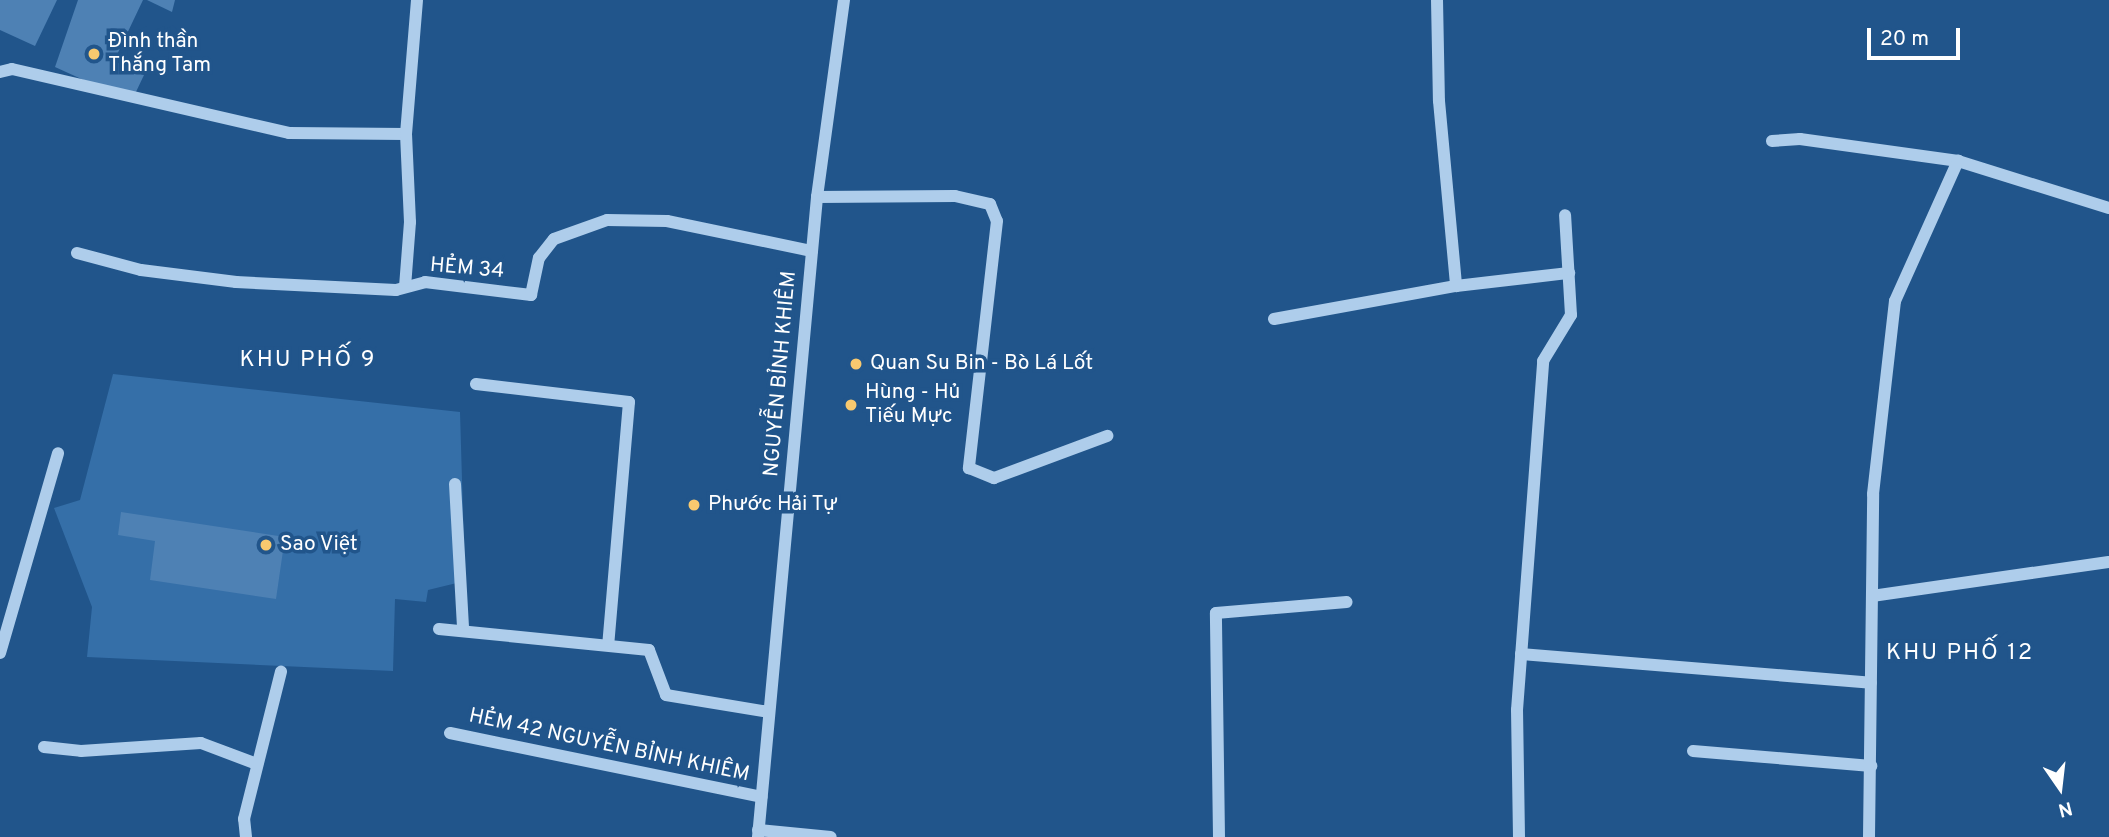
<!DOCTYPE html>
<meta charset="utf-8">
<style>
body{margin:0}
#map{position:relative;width:2109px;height:837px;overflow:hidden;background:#21558b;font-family:Overpass,sans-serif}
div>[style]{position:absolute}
.green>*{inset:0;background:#356fa8}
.building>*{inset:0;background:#4e81b4}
.minor>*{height:12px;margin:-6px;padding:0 6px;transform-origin:6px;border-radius:6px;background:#aecdeb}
.dots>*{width:19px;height:19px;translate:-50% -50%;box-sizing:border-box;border:4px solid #21558b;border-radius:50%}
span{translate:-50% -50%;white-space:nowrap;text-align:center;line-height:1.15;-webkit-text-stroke:7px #21558b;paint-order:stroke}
.poi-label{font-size:21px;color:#fff}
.left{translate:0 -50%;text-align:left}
.street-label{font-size:21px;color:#fff}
.neighbourhood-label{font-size:23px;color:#fff;letter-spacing:2px}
.north{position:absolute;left:2025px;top:753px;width:70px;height:70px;-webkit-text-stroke:5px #21558b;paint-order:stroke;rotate:166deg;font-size:19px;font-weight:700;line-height:28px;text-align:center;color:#fff}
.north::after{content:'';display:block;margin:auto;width:24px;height:32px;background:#fff;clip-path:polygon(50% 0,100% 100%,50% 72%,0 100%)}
.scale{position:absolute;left:1867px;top:28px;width:93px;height:32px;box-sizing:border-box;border:4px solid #fff;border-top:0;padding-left:9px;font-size:21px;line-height:24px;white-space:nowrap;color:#fff;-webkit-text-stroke:5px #21558b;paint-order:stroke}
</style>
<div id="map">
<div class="green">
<i style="clip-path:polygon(113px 374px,460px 412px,465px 581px,428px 590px,426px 602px,395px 599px,393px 671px,87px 657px,92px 607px,54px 508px,80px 500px)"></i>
</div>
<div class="building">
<i style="clip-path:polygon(0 0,57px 0,35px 46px,0 30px)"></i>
<i style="clip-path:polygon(78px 0,143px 0,114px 61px,144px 75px,135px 94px,88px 82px,55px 67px)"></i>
<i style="clip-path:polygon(147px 0,175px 0,172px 12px)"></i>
<i style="clip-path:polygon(121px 512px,285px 537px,276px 599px,150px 580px,155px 541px,118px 535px)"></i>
</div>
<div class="minor">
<i style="left:1437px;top:0;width:101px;rotate:88.9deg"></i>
<i style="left:1439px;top:101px;width:186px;rotate:84.7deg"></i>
<i style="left:0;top:72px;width:12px;rotate:-14deg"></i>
<i style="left:12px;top:69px;width:284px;rotate:13deg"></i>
<i style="left:289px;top:133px;width:117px;rotate:0.5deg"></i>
<i style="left:1772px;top:141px;width:28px;rotate:-4deg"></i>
<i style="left:1800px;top:139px;width:160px;rotate:7.9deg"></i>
<i style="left:1958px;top:161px;width:158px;rotate:17.3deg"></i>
<i style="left:817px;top:197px;width:138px;rotate:-0.4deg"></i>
<i style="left:955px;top:196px;width:36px;rotate:13deg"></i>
<i style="left:990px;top:204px;width:18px;rotate:68deg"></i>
<i style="left:997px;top:221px;width:249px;rotate:96.5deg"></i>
<i style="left:969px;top:468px;width:27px;rotate:22deg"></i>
<i style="left:994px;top:478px;width:121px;rotate:-20.4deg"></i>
<i style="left:77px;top:253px;width:66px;rotate:14.9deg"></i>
<i style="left:141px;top:270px;width:96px;rotate:7.2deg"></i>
<i style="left:236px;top:282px;width:160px;rotate:2.9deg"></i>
<i style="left:396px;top:290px;width:30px;rotate:-15deg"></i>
<i style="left:425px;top:282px;width:107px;rotate:7deg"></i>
<i style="left:531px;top:295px;width:38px;rotate:-78deg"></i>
<i style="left:539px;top:258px;width:24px;rotate:-52deg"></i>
<i style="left:554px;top:239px;width:56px;rotate:-19.7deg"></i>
<i style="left:607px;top:220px;width:60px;rotate:1deg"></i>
<i style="left:667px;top:221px;width:148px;rotate:11.7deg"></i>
<i style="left:405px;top:287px;width:65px;rotate:-85.6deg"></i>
<i style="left:410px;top:222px;width:88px;rotate:-92.6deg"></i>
<i style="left:406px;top:134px;width:134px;rotate:-85.3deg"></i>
<i style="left:1274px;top:319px;width:185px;rotate:-10.3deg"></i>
<i style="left:1456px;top:286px;width:114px;rotate:-6.6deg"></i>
<i style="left:476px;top:384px;width:154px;rotate:6.7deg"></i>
<i style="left:629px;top:402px;width:244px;rotate:94.9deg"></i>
<i style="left:455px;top:484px;width:145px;rotate:86.8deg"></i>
<i style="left:1872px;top:596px;width:239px;rotate:-8.2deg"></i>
<i style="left:439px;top:629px;width:211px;rotate:5.7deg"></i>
<i style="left:649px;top:650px;width:48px;rotate:69.3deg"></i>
<i style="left:666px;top:695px;width:104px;rotate:9.4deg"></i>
<i style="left:0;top:653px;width:208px;rotate:-73.8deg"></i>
<i style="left:1521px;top:654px;width:351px;rotate:4.7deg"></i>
<i style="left:450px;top:733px;width:318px;rotate:11.6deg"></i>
<i style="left:44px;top:747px;width:37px;rotate:6deg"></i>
<i style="left:81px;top:751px;width:120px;rotate:-3.8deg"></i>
<i style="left:201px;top:743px;width:60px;rotate:20.6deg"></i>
<i style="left:1693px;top:751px;width:179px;rotate:4.8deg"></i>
<i style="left:758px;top:830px;width:73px;rotate:5.5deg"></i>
<i style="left:246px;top:837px;width:18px;rotate:-96deg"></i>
<i style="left:244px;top:819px;width:152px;rotate:-75.9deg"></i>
<i style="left:758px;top:837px;width:643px;rotate:-84.73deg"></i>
<i style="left:817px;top:197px;width:199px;rotate:-82.2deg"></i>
<i style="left:1219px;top:837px;width:224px;rotate:-90.8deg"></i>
<i style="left:1216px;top:613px;width:131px;rotate:-4.8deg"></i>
<i style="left:1519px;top:837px;width:127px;rotate:-90.9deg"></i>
<i style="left:1517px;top:710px;width:350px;rotate:-85.7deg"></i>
<i style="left:1543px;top:361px;width:54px;rotate:-58.7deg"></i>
<i style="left:1571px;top:315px;width:100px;rotate:-93.4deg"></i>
<i style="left:1869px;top:837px;width:343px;rotate:-89.3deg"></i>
<i style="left:1873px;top:494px;width:194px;rotate:-83.5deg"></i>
<i style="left:1895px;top:301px;width:154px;rotate:-65.8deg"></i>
</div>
<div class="dots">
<i style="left:94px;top:54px;background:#f8c96f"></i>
<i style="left:856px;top:364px;background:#f8c96f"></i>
<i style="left:851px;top:405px;background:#f8c96f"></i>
<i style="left:694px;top:505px;background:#f8c96f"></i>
<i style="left:266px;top:545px;background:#f8c96f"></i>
</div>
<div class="poi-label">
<span class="left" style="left:108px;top:54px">Đình thần<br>Thắng Tam</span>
<span class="left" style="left:870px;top:364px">Quan Su Bin - Bò Lá Lốt</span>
<span class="left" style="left:865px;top:405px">Hùng - Hủ<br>Tiếu Mực</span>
<span class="left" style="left:708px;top:505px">Phước Hải Tự</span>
<span class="left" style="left:280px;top:545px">Sao Việt</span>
</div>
<div class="street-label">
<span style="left:467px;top:269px;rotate:5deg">HẺM 34</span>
<span style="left:781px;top:374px;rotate:-85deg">NGUYỄN BỈNH KHIÊM</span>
<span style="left:609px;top:746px;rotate:12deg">HẺM 42 NGUYỄN BỈNH KHIÊM</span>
</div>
<div class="neighbourhood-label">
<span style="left:308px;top:361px">KHU PHỐ 9</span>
<span style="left:1960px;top:654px">KHU PHỐ 12</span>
</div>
<div class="north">N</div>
<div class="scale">20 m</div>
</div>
